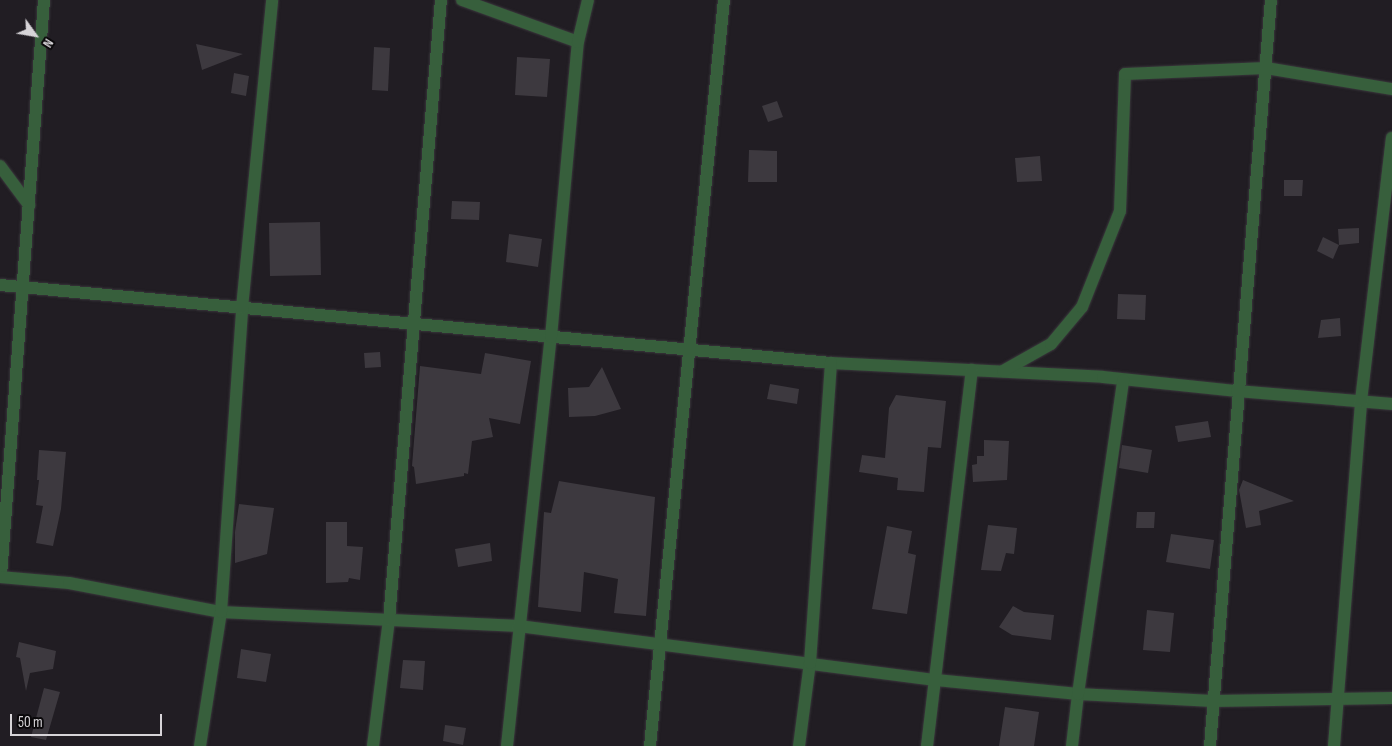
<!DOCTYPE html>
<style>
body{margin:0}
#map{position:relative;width:1392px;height:746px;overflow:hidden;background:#211d23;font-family:"Sofia Sans Condensed",sans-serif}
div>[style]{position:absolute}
.building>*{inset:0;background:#3d393f}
.roads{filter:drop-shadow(0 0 1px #3a373c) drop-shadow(0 0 1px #3a373c)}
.street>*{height:12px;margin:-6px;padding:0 6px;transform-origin:6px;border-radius:6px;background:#375f3c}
span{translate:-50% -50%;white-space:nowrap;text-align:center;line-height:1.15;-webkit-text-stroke:4px #0a080a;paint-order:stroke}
.north{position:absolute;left:10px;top:10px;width:50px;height:50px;-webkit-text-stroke:4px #0a080a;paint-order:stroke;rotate:122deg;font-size:14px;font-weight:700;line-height:20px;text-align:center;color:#d7d4d8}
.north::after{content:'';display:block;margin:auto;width:18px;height:22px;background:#d7d4d8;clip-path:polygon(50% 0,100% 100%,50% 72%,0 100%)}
.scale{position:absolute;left:10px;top:714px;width:152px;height:22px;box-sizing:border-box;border:2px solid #d7d4d8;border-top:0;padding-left:6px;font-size:15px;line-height:18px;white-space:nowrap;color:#d7d4d8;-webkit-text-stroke:4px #0a080a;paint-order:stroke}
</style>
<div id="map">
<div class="building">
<i style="clip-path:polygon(196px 44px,243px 54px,202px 70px)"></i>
<i style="clip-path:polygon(374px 47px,390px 48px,388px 91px,372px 90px)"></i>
<i style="clip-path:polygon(517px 57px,550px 59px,547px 97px,515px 95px)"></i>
<i style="clip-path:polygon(234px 73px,249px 76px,246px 96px,231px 93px)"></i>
<i style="clip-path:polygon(777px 101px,783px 117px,768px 122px,762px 106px)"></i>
<i style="clip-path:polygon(749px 150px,777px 151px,777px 182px,748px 182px)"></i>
<i style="clip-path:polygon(1040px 156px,1042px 181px,1017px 182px,1015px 158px)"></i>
<i style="clip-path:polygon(1284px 180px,1303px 180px,1302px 196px,1284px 196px)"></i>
<i style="clip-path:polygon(452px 201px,480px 202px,479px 220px,451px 219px)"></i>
<i style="clip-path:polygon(320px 222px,321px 275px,270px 276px,269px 223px)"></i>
<i style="clip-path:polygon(1359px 228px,1359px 243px,1339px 245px,1338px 229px)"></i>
<i style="clip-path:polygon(509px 234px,542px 239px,538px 267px,506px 262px)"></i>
<i style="clip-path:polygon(1323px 237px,1339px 245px,1333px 259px,1317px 251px)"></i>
<i style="clip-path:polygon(1118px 294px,1146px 295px,1145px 320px,1117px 319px)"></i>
<i style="clip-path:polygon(1340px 318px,1341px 336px,1318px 338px,1321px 320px)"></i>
<i style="clip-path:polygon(380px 352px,381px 367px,365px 368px,364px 353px)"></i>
<i style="clip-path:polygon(485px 353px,531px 361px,520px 424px,489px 418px,493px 437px,472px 441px,468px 474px,464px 473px,464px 476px,416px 484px,414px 467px,412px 466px,420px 366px,481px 374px)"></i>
<i style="clip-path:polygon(602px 367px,621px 409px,595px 416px,569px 417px,568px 388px,589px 387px)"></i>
<i style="clip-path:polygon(770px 384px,799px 389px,797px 404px,767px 399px)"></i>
<i style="clip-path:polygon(896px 395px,946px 401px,941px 448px,928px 447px,924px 492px,897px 490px,898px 478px,859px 472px,862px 455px,885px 458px,889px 408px)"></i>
<i style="clip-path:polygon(1208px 421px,1211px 437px,1178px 442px,1175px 426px)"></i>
<i style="clip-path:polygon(984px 440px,1009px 441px,1007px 480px,973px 482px,972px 465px,977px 464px,977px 456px,984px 456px)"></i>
<i style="clip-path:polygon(1122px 445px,1152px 450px,1148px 473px,1119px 468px)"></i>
<i style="clip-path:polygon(39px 450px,66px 452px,61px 509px,53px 546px,36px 543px,43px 506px,36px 505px,39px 480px,37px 480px)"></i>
<i style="clip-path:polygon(1243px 480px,1294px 501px,1259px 511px,1261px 525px,1246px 528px,1239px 490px)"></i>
<i style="clip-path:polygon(559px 481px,655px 497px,646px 616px,614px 613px,618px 579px,584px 572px,581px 612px,538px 607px,544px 512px,551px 513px)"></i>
<i style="clip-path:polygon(239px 504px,274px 508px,267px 554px,235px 563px,235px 532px)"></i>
<i style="clip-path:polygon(1137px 512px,1155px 512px,1154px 528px,1136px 528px)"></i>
<i style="clip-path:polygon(326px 522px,347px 522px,347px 546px,363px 547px,360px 580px,349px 578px,348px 582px,326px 583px)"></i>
<i style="clip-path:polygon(988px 525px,1017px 528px,1014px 554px,1006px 553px,1001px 571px,981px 570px)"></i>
<i style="clip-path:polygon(887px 526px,912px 531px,908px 553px,916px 555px,907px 614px,872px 609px)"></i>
<i style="clip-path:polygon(1171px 534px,1214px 540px,1210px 569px,1166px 562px)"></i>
<i style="clip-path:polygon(490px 543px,492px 561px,458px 567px,455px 549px)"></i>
<i style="clip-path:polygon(1013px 606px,1024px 612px,1054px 615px,1051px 640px,1012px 635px,999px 627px)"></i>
<i style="clip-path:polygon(1147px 610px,1174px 613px,1170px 652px,1143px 650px)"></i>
<i style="clip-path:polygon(19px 642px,56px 651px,53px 669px,30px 673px,26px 691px,20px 658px,16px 657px)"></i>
<i style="clip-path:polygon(241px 649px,271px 654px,266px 682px,237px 678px)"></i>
<i style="clip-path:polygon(403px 660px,425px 661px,423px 690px,400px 688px)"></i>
<i style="clip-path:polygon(44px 688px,60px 692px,46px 740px,31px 737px)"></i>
<i style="clip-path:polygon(1005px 707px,1039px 712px,1034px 746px,999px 746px)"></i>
<i style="clip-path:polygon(445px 725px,466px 728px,463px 745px,443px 741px)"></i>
</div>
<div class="roads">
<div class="street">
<i style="left:462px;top:0;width:123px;rotate:19.9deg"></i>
<i style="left:0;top:166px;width:49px;rotate:53.4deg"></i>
<i style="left:0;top:285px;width:835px;rotate:5.36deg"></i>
<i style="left:831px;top:363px;width:272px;rotate:2.9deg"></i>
<i style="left:1103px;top:377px;width:135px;rotate:6deg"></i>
<i style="left:1237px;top:391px;width:156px;rotate:4.8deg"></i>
<i style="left:1003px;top:371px;width:55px;rotate:-29.4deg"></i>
<i style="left:1051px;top:344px;width:48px;rotate:-50deg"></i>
<i style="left:1082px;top:307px;width:103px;rotate:-68.4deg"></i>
<i style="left:1120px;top:211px;width:137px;rotate:-87.9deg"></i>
<i style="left:1125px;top:74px;width:141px;rotate:-2.4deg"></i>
<i style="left:1266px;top:68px;width:128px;rotate:9.5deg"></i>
<i style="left:1px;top:576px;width:578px;rotate:-85.73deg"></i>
<i style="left:0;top:577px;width:69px;rotate:5deg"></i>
<i style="left:69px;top:583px;width:155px;rotate:10.8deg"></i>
<i style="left:221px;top:612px;width:298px;rotate:2.7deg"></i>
<i style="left:519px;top:626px;width:420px;rotate:7.4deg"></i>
<i style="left:936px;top:680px;width:143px;rotate:5.6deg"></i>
<i style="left:1078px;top:694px;width:135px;rotate:3deg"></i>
<i style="left:1213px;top:701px;width:179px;rotate:-1deg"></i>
<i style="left:200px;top:746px;width:136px;rotate:-81.1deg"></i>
<i style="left:221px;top:612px;width:305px;rotate:-86deg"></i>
<i style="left:242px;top:308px;width:309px;rotate:-84.4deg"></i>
<i style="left:373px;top:746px;width:127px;rotate:-82.8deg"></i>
<i style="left:389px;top:620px;width:622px;rotate:-85.21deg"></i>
<i style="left:507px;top:746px;width:411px;rotate:-83.9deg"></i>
<i style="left:551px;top:337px;width:296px;rotate:-84.8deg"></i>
<i style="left:578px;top:42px;width:43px;rotate:-76.6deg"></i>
<i style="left:650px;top:746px;width:750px;rotate:-84.34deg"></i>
<i style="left:799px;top:746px;width:84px;rotate:-82.5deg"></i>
<i style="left:810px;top:663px;width:301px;rotate:-86deg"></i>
<i style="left:927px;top:746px;width:379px;rotate:-83.2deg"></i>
<i style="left:1072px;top:746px;width:52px;rotate:-83.4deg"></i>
<i style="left:1078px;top:694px;width:317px;rotate:-81.8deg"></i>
<i style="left:1210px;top:746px;width:748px;rotate:-85.33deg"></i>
<i style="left:1334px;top:746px;width:346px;rotate:-85.5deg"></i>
<i style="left:1361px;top:401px;width:265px;rotate:-83.3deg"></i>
</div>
</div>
<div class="north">N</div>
<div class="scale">50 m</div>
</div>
